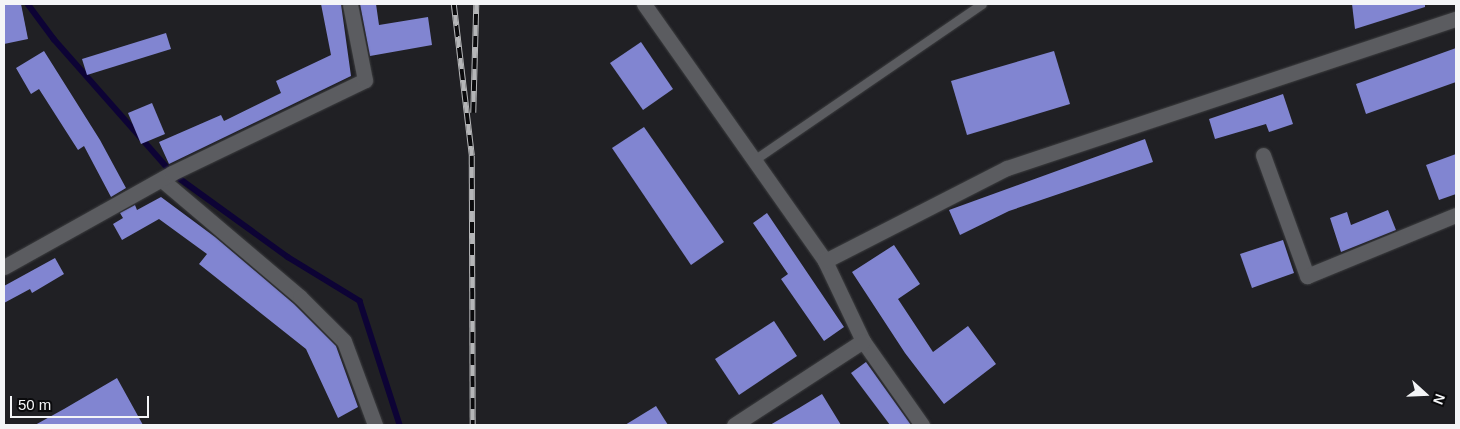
<!DOCTYPE html>
<style>
body{margin:0}
#map{position:relative;width:1460px;height:429px;overflow:hidden;background:#202024;font-family:Arial,sans-serif}
div>[style]{position:absolute}
.stream>*{height:5.5px;margin:-2.75px;padding:0 2.75px;transform-origin:2.75px;border-radius:2.75px;background:#0d0335}
.building>*{inset:0;background:#8185d1}
.roads{filter:drop-shadow(0 0 1px #3d3e40) drop-shadow(0 0 1px #3d3e40)}
.service>*{height:9px;margin:-4.5px;padding:0 4.5px;transform-origin:4.5px;border-radius:4.5px;background:#5b5c60}
.minor>*{height:15px;margin:-7.5px;padding:0 7.5px;transform-origin:7.5px;border-radius:7.5px;background:#5b5c60}
.rail>*{height:5.5px;margin-top:-2.75px;transform-origin:0;background:repeating-linear-gradient(90deg,#0a0a0c 0 11px,#b5b6b8 0 22px);box-sizing:border-box;border-block:1px solid #b5b6b8}
span{translate:-50% -50%;white-space:nowrap;text-align:center;line-height:1.15;-webkit-text-stroke:4.5px #0a0a0c;paint-order:stroke}
.frame{position:absolute;inset:0;border:5px solid #f4f5f7;pointer-events:none}
.north{position:absolute;left:1400px;top:369px;width:50px;height:50px;-webkit-text-stroke:4px #0a0a0c;paint-order:stroke;rotate:110deg;font-size:14px;font-weight:700;line-height:20px;text-align:center;color:#f4f5f7}
.north::after{content:'';display:block;margin:auto;width:18px;height:22px;background:#f4f5f7;clip-path:polygon(50% 0,100% 100%,50% 72%,0 100%)}
.scale{position:absolute;left:10px;top:396px;width:139px;height:22px;box-sizing:border-box;border:2px solid #f4f5f7;border-top:0;padding-left:6px;font-size:15px;line-height:18px;white-space:nowrap;color:#f4f5f7;-webkit-text-stroke:4px #0a0a0c;paint-order:stroke}
</style>
<div id="map">
<div class="stream">
<i style="left:28px;top:4px;width:44px;rotate:53.4deg"></i>
<i style="left:54px;top:39px;width:179px;rotate:48.6deg"></i>
<i style="left:172px;top:173px;width:143px;rotate:35.9deg"></i>
<i style="left:288px;top:257px;width:84px;rotate:31.4deg"></i>
<i style="left:360px;top:301px;width:130px;rotate:72.1deg"></i>
</div>
<div class="building">
<i style="clip-path:polygon(4px 4px,21px 4px,28px 39px,4px 44px)"></i>
<i style="clip-path:polygon(321px 4px,341px 4px,351px 76px,169px 164px,159px 142px,221px 115px,224px 121px,281px 93px,276px 81px,331px 55px)"></i>
<i style="clip-path:polygon(360px 4px,376px 4px,379px 25px,428px 17px,432px 45px,370px 56px)"></i>
<i style="clip-path:polygon(1352px 4px,1425px 4px,1425px 7px,1355px 29px)"></i>
<i style="clip-path:polygon(166px 33px,171px 49px,87px 75px,82px 59px)"></i>
<i style="clip-path:polygon(641px 42px,673px 89px,643px 110px,610px 63px)"></i>
<i style="clip-path:polygon(1456px 48px,1456px 82px,1366px 114px,1356px 84px)"></i>
<i style="clip-path:polygon(44px 51px,100px 140px,126px 188px,111px 197px,84px 146px,78px 150px,39px 89px,31px 94px,16px 68px)"></i>
<i style="clip-path:polygon(1054px 51px,1070px 104px,967px 135px,951px 81px)"></i>
<i style="clip-path:polygon(1283px 94px,1293px 124px,1269px 132px,1266px 124px,1215px 139px,1209px 119px)"></i>
<i style="clip-path:polygon(152px 103px,165px 134px,141px 144px,128px 113px)"></i>
<i style="clip-path:polygon(644px 127px,724px 242px,691px 265px,612px 148px)"></i>
<i style="clip-path:polygon(1145px 139px,1153px 162px,1009px 211px,960px 235px,949px 210px)"></i>
<i style="clip-path:polygon(1456px 154px,1456px 194px,1439px 200px,1426px 165px)"></i>
<i style="clip-path:polygon(161px 197px,215px 237px,294px 304px,336px 346px,358px 407px,338px 418px,306px 349px,199px 264px,207px 254px,159px 219px,122px 240px,113px 224px,123px 218px,120px 213px,135px 205px,137px 210px)"></i>
<i style="clip-path:polygon(1388px 210px,1396px 230px,1341px 252px,1330px 218px,1347px 212px,1351px 225px)"></i>
<i style="clip-path:polygon(767px 213px,844px 327px,824px 341px,781px 279px,788px 274px,753px 223px)"></i>
<i style="clip-path:polygon(1283px 240px,1294px 273px,1252px 288px,1240px 254px)"></i>
<i style="clip-path:polygon(894px 245px,920px 284px,898px 299px,933px 352px,968px 326px,996px 364px,944px 404px,905px 353px,852px 272px)"></i>
<i style="clip-path:polygon(55px 258px,64px 274px,32px 293px,30px 289px,4px 303px,4px 286px)"></i>
<i style="clip-path:polygon(774px 321px,797px 356px,739px 395px,715px 359px)"></i>
<i style="clip-path:polygon(866px 362px,911px 425px,890px 425px,851px 373px)"></i>
<i style="clip-path:polygon(117px 378px,143px 425px,35px 425px,64px 409px)"></i>
<i style="clip-path:polygon(822px 394px,841px 425px,770px 425px,799px 408px)"></i>
<i style="clip-path:polygon(656px 406px,668px 425px,625px 425px)"></i>
</div>
<div class="roads">
<div class="service">
<i style="left:754px;top:160px;width:276px;rotate:-34.4deg"></i>
</div>
<div class="minor">
<i style="left:644px;top:4px;width:314px;rotate:54.8deg"></i>
<i style="left:825px;top:261px;width:89px;rotate:64.6deg"></i>
<i style="left:863px;top:341px;width:103px;rotate:54.9deg"></i>
<i style="left:1263px;top:155px;width:129px;rotate:70deg"></i>
<i style="left:1307px;top:276px;width:161px;rotate:-22.3deg"></i>
<i style="left:162px;top:180px;width:181px;rotate:40.3deg"></i>
<i style="left:300px;top:297px;width:62px;rotate:45deg"></i>
<i style="left:344px;top:341px;width:90px;rotate:69.7deg"></i>
<i style="left:825px;top:261px;width:204px;rotate:-27.1deg"></i>
<i style="left:1007px;top:168px;width:473px;rotate:-18.4deg"></i>
<i style="left:4px;top:267px;width:193px;rotate:-29.2deg"></i>
<i style="left:172px;top:173px;width:214px;rotate:-25.7deg"></i>
<i style="left:365px;top:80px;width:77px;rotate:-101.2deg"></i>
<i style="left:734px;top:425px;width:154px;rotate:-33.1deg"></i>
</div>
</div>
<div class="rail">
<i style="left:454px;top:4px;width:153px;rotate:83.2deg"></i>
<i style="left:472px;top:156px;width:269px;rotate:89.8deg"></i>
<i style="left:473px;top:113px;width:109px;rotate:-88.4deg"></i>
</div>
<div class="frame"></div>
<div class="north">N</div>
<div class="scale">50 m</div>
</div>
